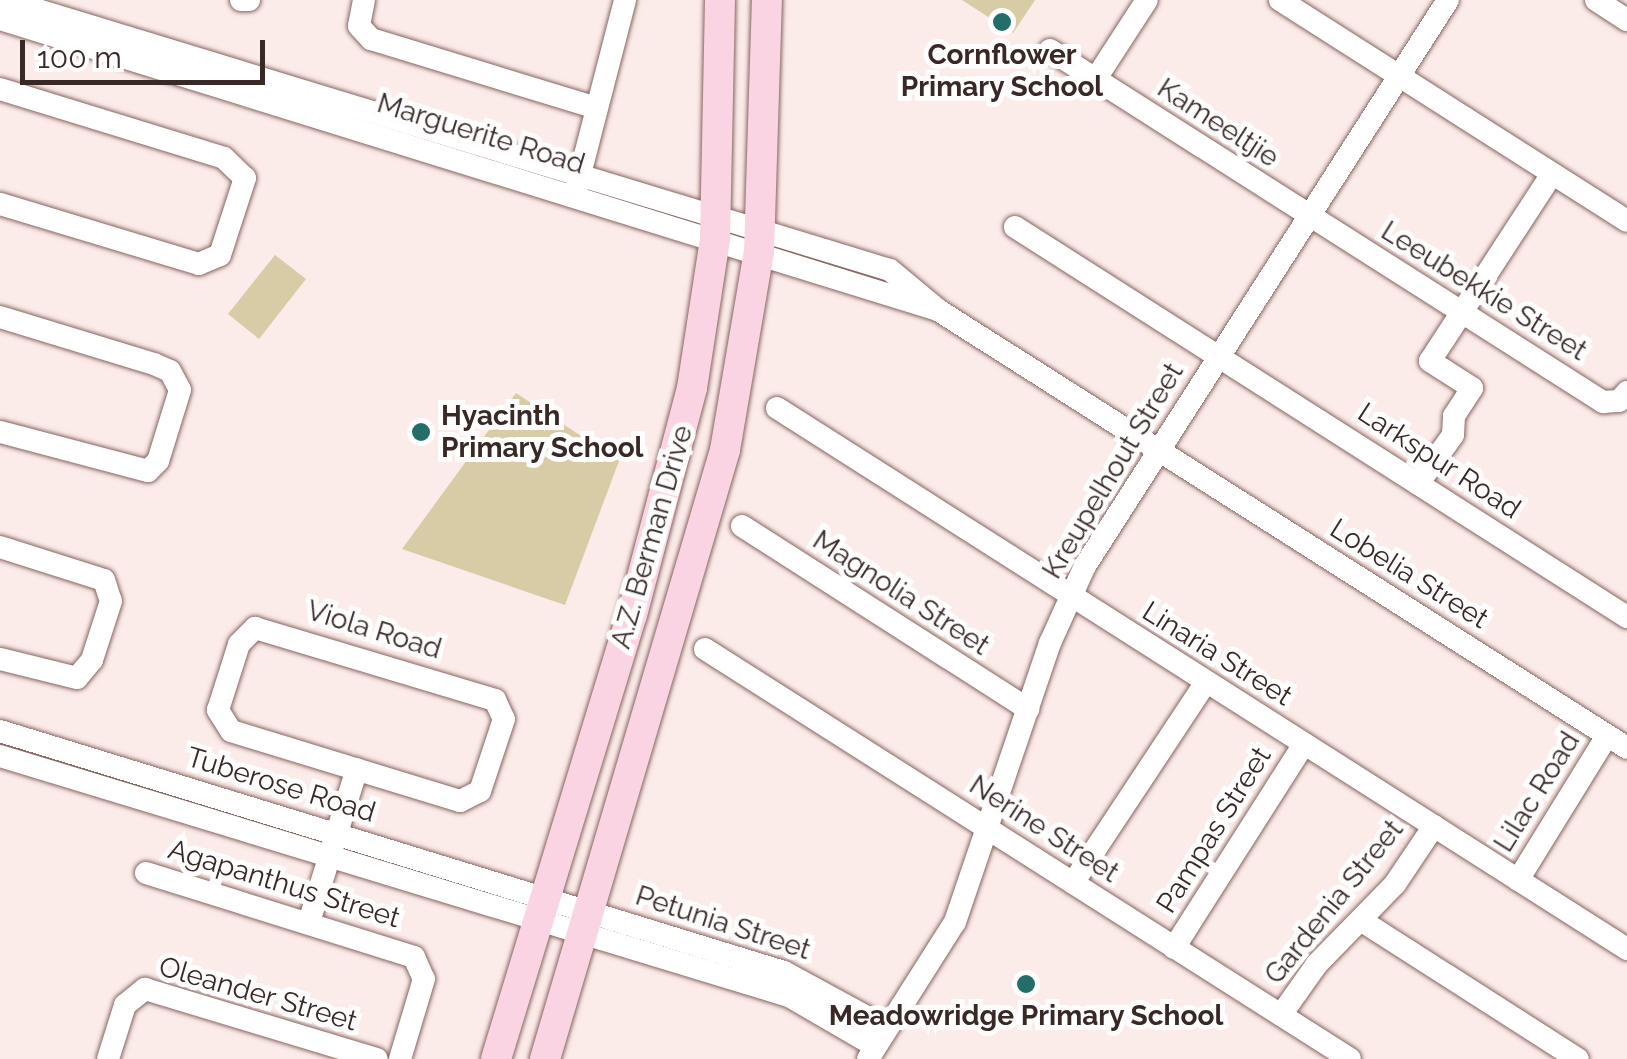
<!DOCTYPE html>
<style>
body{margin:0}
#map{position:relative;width:1627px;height:1059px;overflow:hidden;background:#fbebe9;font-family:Raleway,sans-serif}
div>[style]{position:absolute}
.green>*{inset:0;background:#d8cca7}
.roads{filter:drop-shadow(0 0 2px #866560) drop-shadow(0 0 2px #866560)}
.minor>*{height:22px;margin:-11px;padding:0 11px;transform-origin:11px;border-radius:11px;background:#fff}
.major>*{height:30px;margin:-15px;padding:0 15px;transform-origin:15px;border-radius:15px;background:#fad4e2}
.dots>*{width:28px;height:28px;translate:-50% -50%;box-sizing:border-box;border:5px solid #fdfdfd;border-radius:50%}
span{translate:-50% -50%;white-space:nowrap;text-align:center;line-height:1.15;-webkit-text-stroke:10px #fdfdfd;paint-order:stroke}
.poi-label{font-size:28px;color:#382927;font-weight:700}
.left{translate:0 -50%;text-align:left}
.street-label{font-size:28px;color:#382927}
.scale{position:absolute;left:20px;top:40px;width:245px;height:45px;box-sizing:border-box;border:5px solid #382927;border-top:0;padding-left:12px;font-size:30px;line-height:35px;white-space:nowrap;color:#382927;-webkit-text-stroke:8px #fdfdfd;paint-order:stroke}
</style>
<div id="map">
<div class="green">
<i style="clip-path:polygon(962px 0,1035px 0,1013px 33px)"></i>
<i style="clip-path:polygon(275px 255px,306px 279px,259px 339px,228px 314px)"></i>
<i style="clip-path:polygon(516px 393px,619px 461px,565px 605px,402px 549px)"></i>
</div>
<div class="roads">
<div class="minor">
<i style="left:5px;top:0;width:925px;rotate:16.97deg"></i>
<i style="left:890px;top:270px;width:62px;rotate:39.8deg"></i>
<i style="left:938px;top:310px;width:816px;rotate:32.44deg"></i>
<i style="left:241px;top:0;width:8px"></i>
<i style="left:364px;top:0;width:26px;rotate:101deg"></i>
<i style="left:359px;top:26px;width:18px;rotate:47deg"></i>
<i style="left:371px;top:39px;width:236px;rotate:17deg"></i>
<i style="left:1280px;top:0;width:411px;rotate:32.5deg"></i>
<i style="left:1596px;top:0;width:37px;rotate:33deg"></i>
<i style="left:0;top:19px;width:982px;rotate:17.24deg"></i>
<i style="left:1050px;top:50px;width:656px;rotate:32.48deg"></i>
<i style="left:1603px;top:402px;width:16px;rotate:-4deg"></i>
<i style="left:1619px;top:401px;width:12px;rotate:-48deg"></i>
<i style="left:1095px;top:80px;width:95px;rotate:-57deg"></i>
<i style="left:0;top:89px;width:234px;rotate:17.1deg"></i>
<i style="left:224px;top:158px;width:29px;rotate:44deg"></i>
<i style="left:245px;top:178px;width:81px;rotate:108deg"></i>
<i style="left:220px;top:255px;width:23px;rotate:157deg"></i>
<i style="left:199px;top:264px;width:208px;rotate:-163.2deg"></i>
<i style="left:577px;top:186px;width:192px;rotate:-75.5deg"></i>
<i style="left:1015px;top:227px;width:726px;rotate:32.51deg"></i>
<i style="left:0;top:317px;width:161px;rotate:17deg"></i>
<i style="left:154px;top:364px;width:17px;rotate:24deg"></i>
<i style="left:170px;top:371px;width:21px;rotate:62deg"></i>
<i style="left:180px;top:390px;width:74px;rotate:107.2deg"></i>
<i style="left:158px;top:461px;width:14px;rotate:135deg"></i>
<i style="left:148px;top:471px;width:153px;rotate:-165.2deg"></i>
<i style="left:777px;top:408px;width:1008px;rotate:32.48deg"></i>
<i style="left:1418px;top:484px;width:60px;rotate:-54.5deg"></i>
<i style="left:1453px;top:435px;width:19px;rotate:-87deg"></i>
<i style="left:1454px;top:416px;width:33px;rotate:-57deg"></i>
<i style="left:1472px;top:388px;width:50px;rotate:-147.3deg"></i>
<i style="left:1430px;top:361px;width:223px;rotate:-56.9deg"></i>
<i style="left:742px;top:526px;width:340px;rotate:32.6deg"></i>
<i style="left:0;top:547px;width:109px;rotate:17.6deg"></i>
<i style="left:104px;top:580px;width:22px;rotate:72deg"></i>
<i style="left:111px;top:601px;width:62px;rotate:107.9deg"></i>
<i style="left:92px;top:660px;width:23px;rotate:130deg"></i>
<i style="left:77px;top:678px;width:79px;rotate:-166.1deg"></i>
<i style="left:255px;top:628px;width:251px;rotate:16.7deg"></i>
<i style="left:495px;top:700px;width:21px;rotate:65deg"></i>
<i style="left:504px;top:719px;width:76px;rotate:108.4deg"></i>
<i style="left:480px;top:791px;width:22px;rotate:153deg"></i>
<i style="left:460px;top:801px;width:239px;rotate:-163deg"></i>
<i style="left:231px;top:731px;width:25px;rotate:-122deg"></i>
<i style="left:218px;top:710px;width:69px;rotate:-72.3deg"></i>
<i style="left:239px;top:644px;width:23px;rotate:-45deg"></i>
<i style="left:705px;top:649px;width:764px;rotate:32.44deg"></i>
<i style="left:0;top:731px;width:820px;rotate:17.09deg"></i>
<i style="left:784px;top:972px;width:117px;rotate:28.5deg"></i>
<i style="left:0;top:756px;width:825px;rotate:16.92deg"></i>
<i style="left:789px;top:996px;width:99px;rotate:30.2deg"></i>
<i style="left:146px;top:873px;width:281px;rotate:17.4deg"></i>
<i style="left:414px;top:957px;width:24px;rotate:66deg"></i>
<i style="left:424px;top:979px;width:84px;rotate:106.7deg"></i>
<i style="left:1518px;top:880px;width:169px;rotate:-58.3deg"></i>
<i style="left:1073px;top:883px;width:241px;rotate:-56.5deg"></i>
<i style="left:1362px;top:921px;width:256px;rotate:32.6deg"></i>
<i style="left:309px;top:922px;width:160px;rotate:-72.6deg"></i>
<i style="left:1174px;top:948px;width:242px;rotate:-57.5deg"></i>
<i style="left:1281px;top:1015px;width:62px;rotate:-54.8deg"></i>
<i style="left:1317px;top:964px;width:112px;rotate:-45.7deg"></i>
<i style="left:1395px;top:884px;width:70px;rotate:-56.1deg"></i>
<i style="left:108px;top:1059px;width:57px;rotate:-72.5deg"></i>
<i style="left:125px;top:1005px;width:26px;rotate:-39deg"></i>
<i style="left:145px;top:989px;width:242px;rotate:16.8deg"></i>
<i style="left:868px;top:1059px;width:162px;rotate:-57.6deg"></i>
<i style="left:955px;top:922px;width:295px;rotate:-71.2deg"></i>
<i style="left:1050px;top:643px;width:85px;rotate:-65.6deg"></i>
<i style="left:1085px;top:566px;width:672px;rotate:-57.33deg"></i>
</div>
<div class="major">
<i style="left:496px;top:1059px;width:464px;rotate:-73deg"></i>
<i style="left:632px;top:615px;width:235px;rotate:-75.2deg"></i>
<i style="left:692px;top:388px;width:151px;rotate:-81.2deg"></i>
<i style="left:715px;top:239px;width:239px;rotate:-88.8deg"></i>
<i style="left:545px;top:1059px;width:635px;rotate:-73.53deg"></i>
<i style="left:725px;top:450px;width:201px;rotate:-80.3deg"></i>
<i style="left:759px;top:252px;width:252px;rotate:-88.2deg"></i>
</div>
</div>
<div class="dots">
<i style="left:1002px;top:22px;background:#246e69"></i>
<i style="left:421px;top:432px;background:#246e69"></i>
<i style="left:1026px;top:984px;background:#246e69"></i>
</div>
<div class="poi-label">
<span style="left:1002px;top:71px">Cornflower<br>Primary School</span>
<span class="left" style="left:441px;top:432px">Hyacinth<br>Primary School</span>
<span style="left:1026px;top:1016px">Meadowridge Primary School</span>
</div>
<div class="street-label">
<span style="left:1218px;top:123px;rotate:33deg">Kameeltjie</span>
<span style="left:481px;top:134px;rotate:17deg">Marguerite Road</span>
<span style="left:1484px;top:291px;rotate:32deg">Leeubekkie Street</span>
<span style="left:1439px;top:461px;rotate:33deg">Larkspur Road</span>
<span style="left:1113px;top:471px;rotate:-59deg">Kreupelhout Street</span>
<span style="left:652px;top:537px;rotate:-74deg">A.Z. Berman Drive</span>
<span style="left:1409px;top:574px;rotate:32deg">Lobelia Street</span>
<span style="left:901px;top:593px;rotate:33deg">Magnolia Street</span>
<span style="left:374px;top:630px;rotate:17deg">Viola Road</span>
<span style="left:1217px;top:654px;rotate:32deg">Linaria Street</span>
<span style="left:281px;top:785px;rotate:17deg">Tuberose Road</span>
<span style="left:1537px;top:792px;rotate:-58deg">Lilac Road</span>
<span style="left:1044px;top:829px;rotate:33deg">Nerine Street</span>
<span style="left:1214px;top:830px;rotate:-58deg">Pampas Street</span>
<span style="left:284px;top:884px;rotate:17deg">Agapanthus Street</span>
<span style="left:1334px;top:902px;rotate:-51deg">Gardenia Street</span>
<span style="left:723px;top:923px;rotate:18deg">Petunia Street</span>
<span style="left:258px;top:994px;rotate:16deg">Oleander Street</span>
</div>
<div class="scale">100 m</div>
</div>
